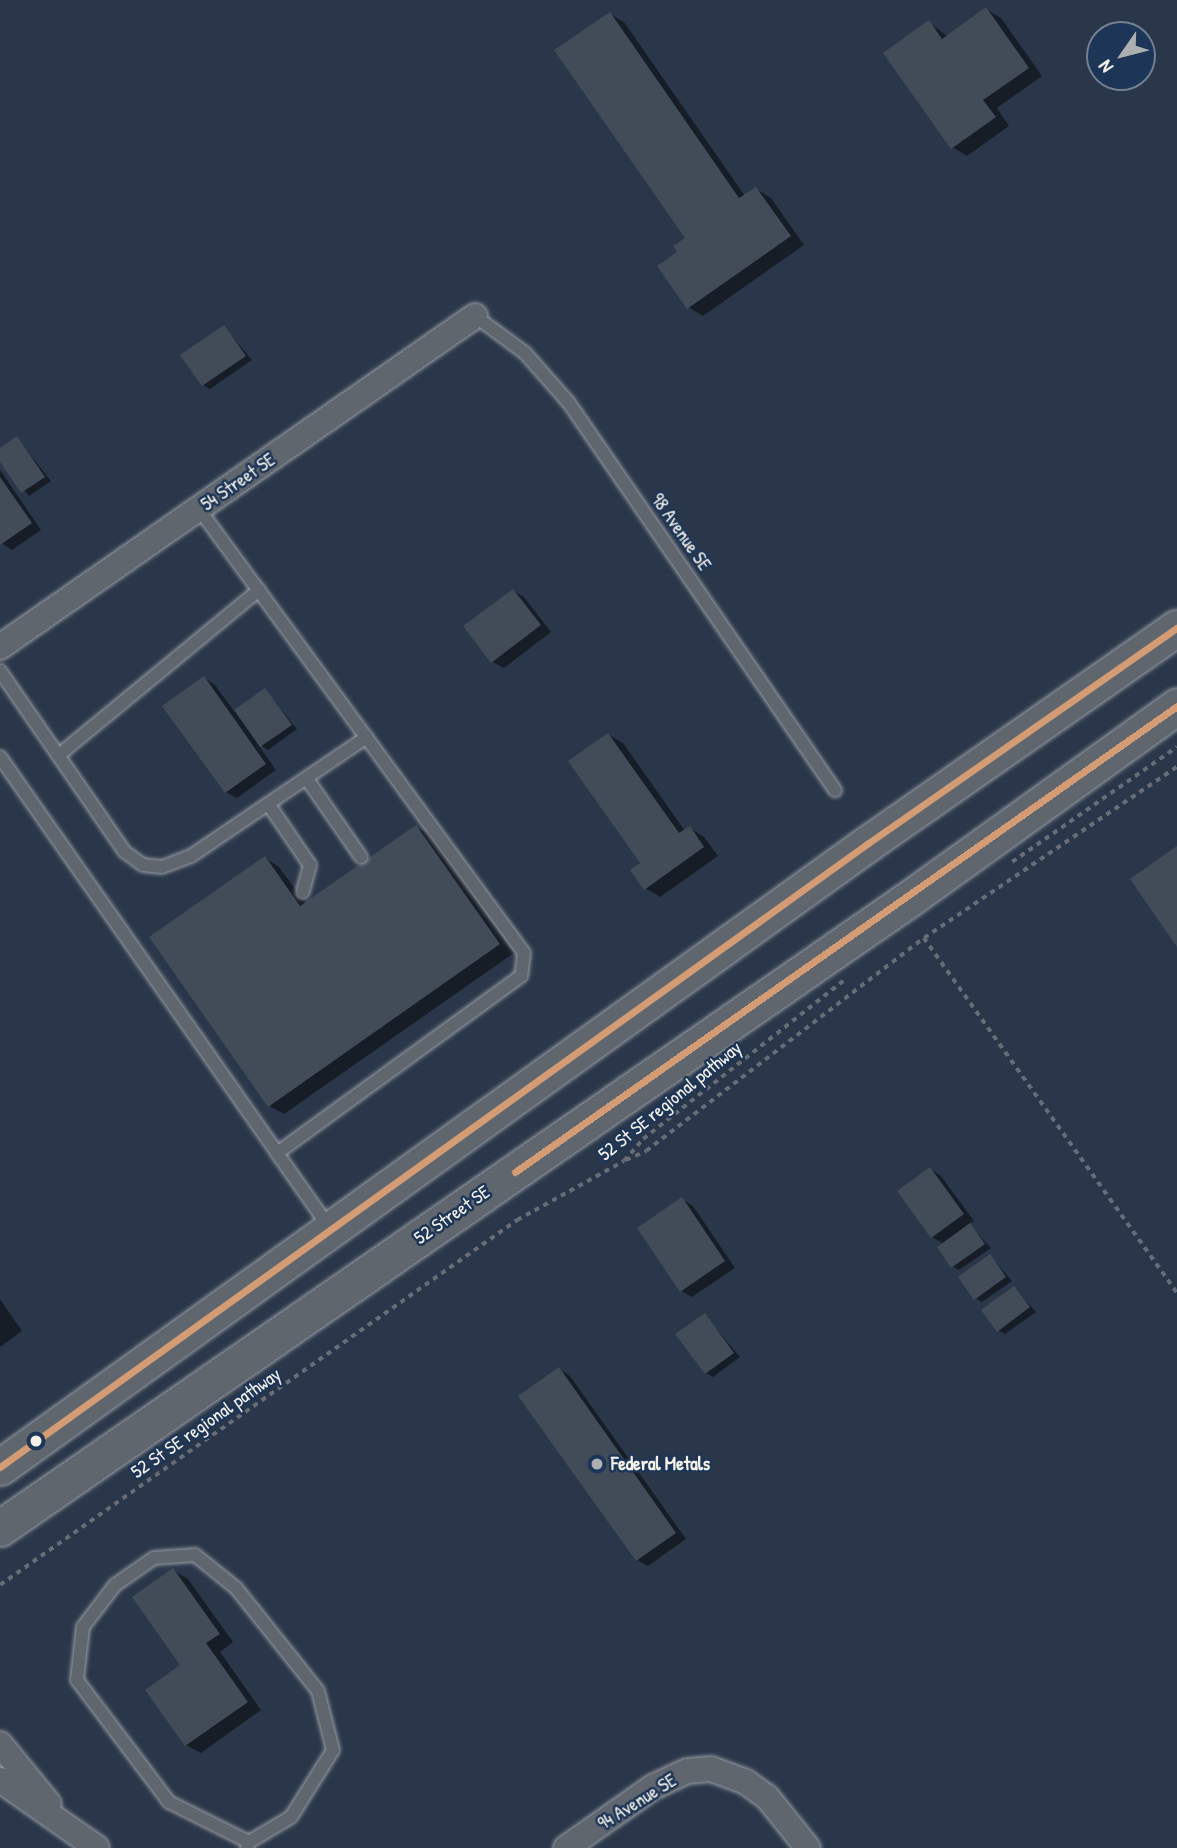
<!DOCTYPE html>
<style>
body{margin:0}
#map{position:relative;width:1177px;height:1848px;overflow:hidden;background:#2a374a;font-family:"Patrick Hand",sans-serif}
div>[style]{position:absolute}
.shadow>*{inset:0;background:#0007}
.building>*{inset:0;background:#424c59}
.path>*{height:3.5px;margin-top:-1.75px;transform-origin:0;background:repeating-linear-gradient(90deg,#666d76 0 5px,transparent 0 10px)}
.roads{filter:drop-shadow(0 0 2px #979ca3) drop-shadow(0 0 2px #979ca3)}
.lane>*{height:12px;margin:-6px;padding:0 6px;transform-origin:6px;border-radius:6px;background:#60666e}
.street>*{height:24px;margin:-12px;padding:0 12px;transform-origin:12px;border-radius:12px;background:#60666e}
.secondary>*{height:35px;margin:-17.5px;padding:0 17.5px;transform-origin:17.5px;border-radius:17.5px;background:#60666e}
.bus-1>*{height:7px;margin:-3.5px;padding:0 3.5px;transform-origin:3.5px;border-radius:3.5px;background:#d39c74}
.dots>*{width:19px;height:19px;translate:-50% -50%;box-sizing:border-box;border:4px solid #1d3557;border-radius:50%}
span{translate:-50% -50%;white-space:nowrap;text-align:center;line-height:1.15;-webkit-text-stroke:5px #1d3557;paint-order:stroke}
.street-label{font-size:19px;color:#f4f1e8}
.poi-label{font-size:19px;color:#f4f1e8;font-weight:700}
.left{translate:0 -50%;text-align:left}
.north{position:absolute;left:1086px;top:21px;width:70px;height:70px;box-sizing:border-box;background:#1d3557;border:2px solid #738091;border-radius:50%;rotate:235deg;font-size:19px;font-weight:700;line-height:28px;text-align:center;color:#f4f1e8}
.north::after{content:'';display:block;margin:auto;width:24px;height:32px;background:#adb0b1;clip-path:polygon(50% 0,100% 100%,50% 72%,0 100%)}
</style>
<div id="map">
<div class="shadow">
<i style="clip-path:polygon(986px 9px,1001px 18px,1042px 76px,997px 108px,1009px 126px,967px 156px,952px 147px,929px 22px,948px 37px)"></i>
<i style="clip-path:polygon(610px 14px,624px 22px,745px 196px,756px 189px,771px 198px,804px 245px,703px 316px,688px 307px,680px 253px,687px 239px)"></i>
<i style="clip-path:polygon(224px 327px,252px 360px,210px 389px,203px 385px)"></i>
<i style="clip-path:polygon(17px 438px,51px 481px,29px 496px,0 459px,0 450px)"></i>
<i style="clip-path:polygon(0 470px,41px 530px,12px 550px,0 542px)"></i>
<i style="clip-path:polygon(513px 591px,524px 597px,551px 632px,504px 668px,493px 662px)"></i>
<i style="clip-path:polygon(204px 678px,215px 685px,234px 711px,265px 690px,297px 729px,268px 750px,257px 743px,276px 770px,237px 798px,226px 792px)"></i>
<i style="clip-path:polygon(609px 735px,623px 743px,685px 831px,690px 828px,704px 837px,718px 856px,660px 897px,645px 888px)"></i>
<i style="clip-path:polygon(416px 827px,431px 835px,514px 953px,284px 1114px,269px 1106px,265px 858px,279px 867px,306px 904px)"></i>
<i style="clip-path:polygon(931px 1169px,941px 1176px,974px 1221px,969px 1224px,991px 1248px,959px 1270px,952px 1266px,944px 1244px,932px 1237px)"></i>
<i style="clip-path:polygon(682px 1199px,693px 1206px,735px 1268px,692px 1297px,681px 1291px)"></i>
<i style="clip-path:polygon(990px 1256px,1012px 1281px,982px 1302px,975px 1298px)"></i>
<i style="clip-path:polygon(1014px 1288px,1036px 1312px,1005px 1334px,998px 1330px)"></i>
<i style="clip-path:polygon(0 1299px,22px 1331px,0 1347px)"></i>
<i style="clip-path:polygon(705px 1315px,740px 1357px,713px 1377px,706px 1373px)"></i>
<i style="clip-path:polygon(559px 1369px,570px 1376px,686px 1539px,648px 1566px,637px 1560px)"></i>
<i style="clip-path:polygon(173px 1570px,188px 1579px,233px 1642px,220px 1652px,261px 1710px,201px 1753px,186px 1745px)"></i>
</div>
<div class="building">
<i style="clip-path:polygon(986px 7px,1029px 68px,983px 100px,996px 117px,951px 149px,883px 53px,929px 20px,942px 39px)"></i>
<i style="clip-path:polygon(610px 12px,739px 198px,756px 187px,791px 236px,687px 309px,657px 266px,677px 252px,673px 246px,685px 238px,554px 50px)"></i>
<i style="clip-path:polygon(224px 325px,246px 356px,202px 386px,180px 355px)"></i>
<i style="clip-path:polygon(17px 436px,45px 477px,21px 493px,0 462px,0 448px)"></i>
<i style="clip-path:polygon(0 477px,32px 523px,0 545px)"></i>
<i style="clip-path:polygon(513px 589px,541px 625px,491px 663px,463px 626px)"></i>
<i style="clip-path:polygon(204px 676px,266px 764px,225px 793px,162px 706px)"></i>
<i style="clip-path:polygon(265px 688px,292px 725px,260px 747px,234px 710px)"></i>
<i style="clip-path:polygon(608px 733px,679px 833px,690px 826px,704px 847px,644px 890px,630px 870px,640px 863px,568px 761px)"></i>
<i style="clip-path:polygon(416px 825px,500px 944px,268px 1107px,149px 937px,265px 856px,300px 906px)"></i>
<i style="clip-path:polygon(1177px 846px,1177px 947px,1130px 879px)"></i>
<i style="clip-path:polygon(930px 1167px,964px 1214px,931px 1238px,897px 1191px)"></i>
<i style="clip-path:polygon(682px 1197px,725px 1261px,680px 1292px,637px 1228px)"></i>
<i style="clip-path:polygon(970px 1223px,985px 1244px,951px 1268px,937px 1247px)"></i>
<i style="clip-path:polygon(990px 1254px,1006px 1277px,974px 1300px,958px 1277px)"></i>
<i style="clip-path:polygon(1014px 1286px,1030px 1307px,997px 1332px,981px 1310px)"></i>
<i style="clip-path:polygon(705px 1313px,734px 1353px,705px 1374px,675px 1334px)"></i>
<i style="clip-path:polygon(559px 1367px,676px 1533px,636px 1561px,518px 1396px)"></i>
<i style="clip-path:polygon(173px 1568px,220px 1634px,206px 1643px,248px 1702px,185px 1746px,145px 1690px,180px 1665px,132px 1597px)"></i>
</div>
<div class="path">
<i style="left:1012px;top:862px;width:201px;rotate:-34.9deg"></i>
<i style="left:924px;top:938px;width:436px;rotate:54.5deg"></i>
<i style="left:626px;top:1160px;width:22px;rotate:-24deg"></i>
<i style="left:646px;top:1151px;width:350px;rotate:-37.5deg"></i>
<i style="left:924px;top:938px;width:305px;rotate:-34.1deg"></i>
<i style="left:0;top:1585px;width:633px;rotate:-35.22deg"></i>
<i style="left:517px;top:1220px;width:122px;rotate:-28.9deg"></i>
<i style="left:624px;top:1161px;width:29px;rotate:-49deg"></i>
<i style="left:643px;top:1139px;width:255px;rotate:-38.3deg"></i>
</div>
<div class="roads">
<div class="lane">
<i style="left:475px;top:316px;width:62px;rotate:36.5deg"></i>
<i style="left:525px;top:353px;width:67px;rotate:48.7deg"></i>
<i style="left:569px;top:403px;width:470px;rotate:55.5deg"></i>
<i style="left:199px;top:509px;width:550px;rotate:53.8deg"></i>
<i style="left:524px;top:953px;width:23px;rotate:97deg"></i>
<i style="left:521px;top:976px;width:301px;rotate:144deg"></i>
<i style="left:277px;top:1153px;width:90px;rotate:54.9deg"></i>
<i style="left:0;top:671px;width:220px;rotate:55.4deg"></i>
<i style="left:125px;top:852px;width:22px;rotate:36deg"></i>
<i style="left:143px;top:865px;width:19px;rotate:6deg"></i>
<i style="left:162px;top:867px;width:31px;rotate:-21deg"></i>
<i style="left:191px;top:856px;width:212px;rotate:-34.1deg"></i>
<i style="left:60px;top:754px;width:258px;rotate:-39.5deg"></i>
<i style="left:0;top:757px;width:483px;rotate:55deg"></i>
<i style="left:307px;top:779px;width:95px;rotate:55.3deg"></i>
<i style="left:269px;top:805px;width:73px;rotate:55.7deg"></i>
<i style="left:310px;top:865px;width:28px;rotate:105deg"></i>
<i style="left:247px;top:1848px;width:6px;rotate:-72deg"></i>
<i style="left:249px;top:1842px;width:49px;rotate:-30.8deg"></i>
<i style="left:291px;top:1817px;width:79px;rotate:-57.9deg"></i>
<i style="left:333px;top:1750px;width:61px;rotate:-104.3deg"></i>
<i style="left:318px;top:1691px;width:132px;rotate:-128.5deg"></i>
<i style="left:236px;top:1588px;width:53px;rotate:-141.2deg"></i>
<i style="left:195px;top:1555px;width:41px;rotate:175.8deg"></i>
<i style="left:154px;top:1558px;width:47px;rotate:145.3deg"></i>
<i style="left:115px;top:1585px;width:53px;rotate:127.3deg"></i>
<i style="left:83px;top:1627px;width:53px;rotate:96.5deg"></i>
<i style="left:77px;top:1680px;width:153px;rotate:53deg"></i>
<i style="left:169px;top:1802px;width:89px;rotate:26.6deg"></i>
</div>
<div class="street">
<i style="left:0;top:647px;width:579px;rotate:-34.87deg"></i>
<i style="left:0;top:1744px;width:77px;rotate:50.8deg"></i>
<i style="left:0;top:1780px;width:118px;rotate:35deg"></i>
<i style="left:566px;top:1848px;width:106px;rotate:-35deg"></i>
<i style="left:653px;top:1787px;width:38px;rotate:-25deg"></i>
<i style="left:688px;top:1771px;width:23px;rotate:-5deg"></i>
<i style="left:711px;top:1769px;width:37px;rotate:20deg"></i>
<i style="left:746px;top:1782px;width:26px;rotate:36deg"></i>
<i style="left:767px;top:1797px;width:65px;rotate:51.2deg"></i>
</div>
<div class="secondary">
<i style="left:0;top:1467px;width:1068px;rotate:-35.7deg"></i>
<i style="left:867px;top:844px;width:378px;rotate:-34.9deg"></i>
<i style="left:0;top:1528px;width:1102px;rotate:-34.69deg"></i>
<i style="left:906px;top:901px;width:334px;rotate:-35.7deg"></i>
</div>
</div>
<div class="bus-1">
<i style="left:515px;top:1172px;width:810px;rotate:-35.14deg"></i>
<i style="left:0;top:1467px;width:1068px;rotate:-35.7deg"></i>
<i style="left:867px;top:844px;width:378px;rotate:-34.9deg"></i>
</div>
<div class="dots">
<i style="left:36px;top:1441px;background:#f4f1e8"></i>
<i style="left:597px;top:1464px;background:#adb0b1"></i>
</div>
<div class="street-label">
<span style="left:238px;top:482px;rotate:-35deg">54 Street SE</span>
<span style="left:681px;top:532px;rotate:55deg">98 Avenue SE</span>
<span style="left:670px;top:1101px;rotate:-39deg">52 St SE regional pathway</span>
<span style="left:452px;top:1215px;rotate:-35deg">52 Street SE</span>
<span style="left:206px;top:1423px;rotate:-35deg">52 St SE regional pathway</span>
<span style="left:637px;top:1802px;rotate:-32deg">94 Avenue SE</span>
</div>
<div class="poi-label">
<span class="left" style="left:611px;top:1464px">Federal Metals</span>
</div>
<div class="north">N</div>
</div>
